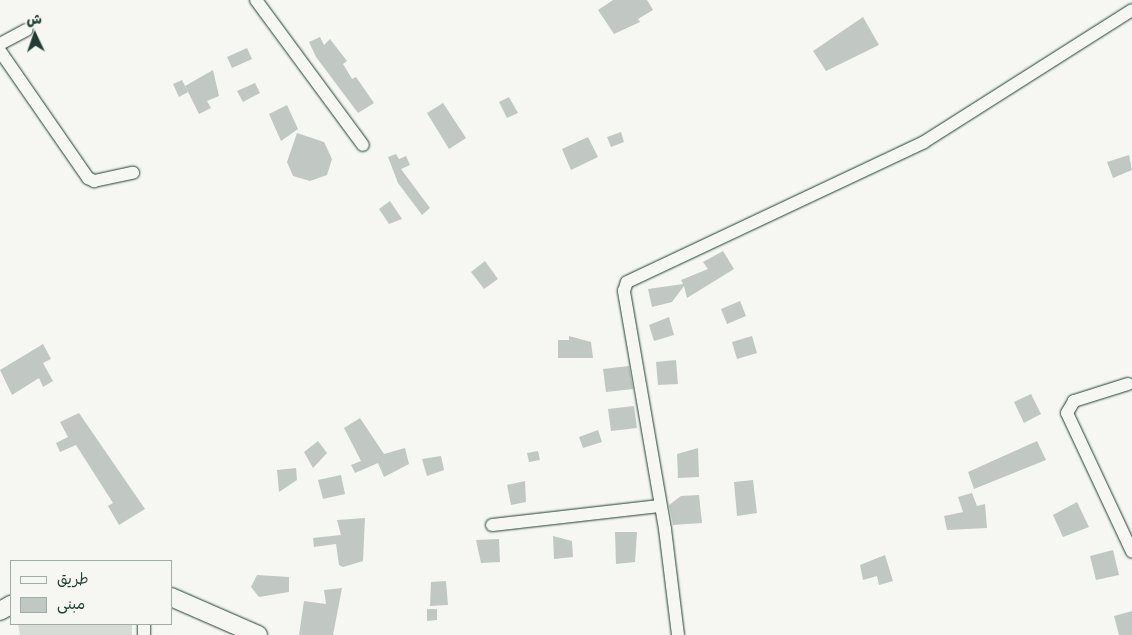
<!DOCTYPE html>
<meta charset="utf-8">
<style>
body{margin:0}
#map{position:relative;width:1132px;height:635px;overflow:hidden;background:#f6f6f2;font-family:Mynerve,"Playpen Sans Arabic",sans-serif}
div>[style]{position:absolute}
.green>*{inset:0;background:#d6dbd6}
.building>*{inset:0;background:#c1c8c3}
.roads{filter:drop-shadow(0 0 1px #1f3d34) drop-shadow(0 0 1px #1f3d34)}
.street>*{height:12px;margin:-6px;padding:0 6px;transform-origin:6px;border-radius:6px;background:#f6f6f2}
.secondary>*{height:18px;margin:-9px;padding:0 9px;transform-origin:9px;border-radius:9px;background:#f6f6f2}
span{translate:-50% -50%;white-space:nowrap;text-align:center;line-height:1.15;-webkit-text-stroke:4px #f6f6f2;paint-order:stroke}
.legend{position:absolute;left:10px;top:560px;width:162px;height:65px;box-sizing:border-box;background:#f6f6f2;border:1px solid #a0aca6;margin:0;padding:6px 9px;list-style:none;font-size:15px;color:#1f3d34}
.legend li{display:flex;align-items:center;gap:10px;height:25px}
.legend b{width:25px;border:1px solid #a0aca6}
.north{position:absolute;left:10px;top:10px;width:50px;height:50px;-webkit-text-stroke:4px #f6f6f2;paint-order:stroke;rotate:357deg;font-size:14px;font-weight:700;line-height:20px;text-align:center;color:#1f3d34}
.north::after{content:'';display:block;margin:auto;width:18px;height:22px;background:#1f3d34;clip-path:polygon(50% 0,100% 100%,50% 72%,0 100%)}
</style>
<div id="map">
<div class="green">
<i style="clip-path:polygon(18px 624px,132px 624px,132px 635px,20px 635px)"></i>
</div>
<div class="building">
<i style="clip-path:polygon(613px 0,647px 0,653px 10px,638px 19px,640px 22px,614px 34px,598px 10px)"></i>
<i style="clip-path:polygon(863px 17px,879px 45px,826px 71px,813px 51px)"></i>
<i style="clip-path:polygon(320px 37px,324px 45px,330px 39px,347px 61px,343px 64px,352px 79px,356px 77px,374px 103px,358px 113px,316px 57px,309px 42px)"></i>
<i style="clip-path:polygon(247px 48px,252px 59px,232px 68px,227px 57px)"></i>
<i style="clip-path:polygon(213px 70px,219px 96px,207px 101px,211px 108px,199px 114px,185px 86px)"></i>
<i style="clip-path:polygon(182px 80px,188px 92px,179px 97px,173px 84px)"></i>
<i style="clip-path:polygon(255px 83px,260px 93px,243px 102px,237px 91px)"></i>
<i style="clip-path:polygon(509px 97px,518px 113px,507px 118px,499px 102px)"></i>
<i style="clip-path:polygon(443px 103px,466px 138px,449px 149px,427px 113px)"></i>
<i style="clip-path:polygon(287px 105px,298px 129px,281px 141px,269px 114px)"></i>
<i style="clip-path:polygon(621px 132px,624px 142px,611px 147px,607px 137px)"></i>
<i style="clip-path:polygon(297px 133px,324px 142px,332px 159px,327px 175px,310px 181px,293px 176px,287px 162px)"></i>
<i style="clip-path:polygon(588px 137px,598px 157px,571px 170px,562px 149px)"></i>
<i style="clip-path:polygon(396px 154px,399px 159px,406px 156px,410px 165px,401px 169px,430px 208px,422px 215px,398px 183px,388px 157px)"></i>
<i style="clip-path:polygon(1129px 155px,1132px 170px,1113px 178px,1107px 162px)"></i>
<i style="clip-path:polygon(390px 201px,402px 219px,389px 224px,379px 209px)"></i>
<i style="clip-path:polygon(723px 251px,734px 269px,687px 298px,684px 286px,672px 302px,652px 307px,648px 289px,683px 284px,681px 280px,708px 269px,703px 262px)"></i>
<i style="clip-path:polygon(485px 261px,498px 279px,484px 289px,471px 272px)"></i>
<i style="clip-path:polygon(740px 301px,746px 316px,727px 324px,721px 309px)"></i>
<i style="clip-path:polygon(669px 317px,674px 335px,654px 341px,649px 325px)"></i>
<i style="clip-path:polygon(569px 336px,591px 342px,593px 358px,558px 358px,558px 340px,569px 340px)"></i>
<i style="clip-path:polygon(752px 336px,757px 353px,737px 359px,732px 342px)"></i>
<i style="clip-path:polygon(43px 344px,51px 359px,43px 363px,53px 381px,43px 387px,39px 378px,12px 395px,0 370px)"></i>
<i style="clip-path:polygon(676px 360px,678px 384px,658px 385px,656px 362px)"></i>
<i style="clip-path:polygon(629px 366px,633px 389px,606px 392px,603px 369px)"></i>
<i style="clip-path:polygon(1031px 394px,1041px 414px,1024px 423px,1014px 402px)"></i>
<i style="clip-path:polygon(634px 406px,637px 428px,611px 431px,608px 409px)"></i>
<i style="clip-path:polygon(79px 413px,145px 509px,119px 525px,108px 506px,113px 503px,76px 445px,60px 452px,56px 443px,68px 437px,60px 422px)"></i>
<i style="clip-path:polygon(360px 418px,384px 454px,405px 448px,409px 464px,384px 477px,378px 463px,355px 473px,351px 465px,361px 461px,344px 428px)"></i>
<i style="clip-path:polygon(598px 430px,602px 442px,583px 448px,579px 437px)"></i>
<i style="clip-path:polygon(318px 441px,327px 453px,313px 468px,304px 452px)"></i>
<i style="clip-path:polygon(1037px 441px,1046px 460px,974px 489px,968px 472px)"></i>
<i style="clip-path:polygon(698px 448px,699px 477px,678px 478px,677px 454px)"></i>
<i style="clip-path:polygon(538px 451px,540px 460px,529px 462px,527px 453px)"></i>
<i style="clip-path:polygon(441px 456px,444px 470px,427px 476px,422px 459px)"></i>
<i style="clip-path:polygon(296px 468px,297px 480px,279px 492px,277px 470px)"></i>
<i style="clip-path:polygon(341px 475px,345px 494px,323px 499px,318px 480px)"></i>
<i style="clip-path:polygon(753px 480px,757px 513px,737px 516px,734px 482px)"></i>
<i style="clip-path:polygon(525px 481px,526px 502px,511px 505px,507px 485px)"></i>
<i style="clip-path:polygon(972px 493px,977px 506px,985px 504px,987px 528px,947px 530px,944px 516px,963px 512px,958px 497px)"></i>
<i style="clip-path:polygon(699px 495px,702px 523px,673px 525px,669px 505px,681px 496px)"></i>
<i style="clip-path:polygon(1077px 502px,1089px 527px,1063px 537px,1053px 515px)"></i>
<i style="clip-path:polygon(365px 518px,363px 561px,343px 567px,339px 565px,336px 544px,314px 547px,313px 538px,341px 535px,337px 520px)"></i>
<i style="clip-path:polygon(615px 532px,637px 532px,635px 562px,616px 564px)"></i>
<i style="clip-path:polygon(553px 536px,572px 541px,573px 557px,554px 559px)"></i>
<i style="clip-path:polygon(499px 539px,500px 562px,481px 563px,476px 540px)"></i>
<i style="clip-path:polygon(1113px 550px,1119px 575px,1096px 580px,1090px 556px)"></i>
<i style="clip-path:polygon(885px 555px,893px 581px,879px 585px,877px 576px,863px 580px,860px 565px)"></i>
<i style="clip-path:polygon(257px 575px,289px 577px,289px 592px,259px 597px,251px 587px)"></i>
<i style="clip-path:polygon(446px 581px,448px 605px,430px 606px,431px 582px)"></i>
<i style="clip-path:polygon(342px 588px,333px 635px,299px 635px,304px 601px,326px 604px,324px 590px)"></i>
<i style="clip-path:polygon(427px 609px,437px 609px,437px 620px,427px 621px)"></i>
<i style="clip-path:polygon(1132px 611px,1132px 635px,1119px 635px,1114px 616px)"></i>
</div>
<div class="roads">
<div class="street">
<i style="left:256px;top:0;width:180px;rotate:53.6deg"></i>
<i style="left:0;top:44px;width:30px;rotate:-28deg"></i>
<i style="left:0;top:51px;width:155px;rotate:55.3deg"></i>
<i style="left:88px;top:178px;width:7px;rotate:27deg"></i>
<i style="left:94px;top:181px;width:40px;rotate:-12deg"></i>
<i style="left:1128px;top:384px;width:57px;rotate:162.5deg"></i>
<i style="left:1074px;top:401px;width:14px;rotate:120deg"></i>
<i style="left:1067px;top:413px;width:153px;rotate:64.9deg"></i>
<i style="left:492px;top:525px;width:169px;rotate:-6.5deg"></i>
<i style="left:144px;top:635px;width:11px;rotate:-90deg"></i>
<i style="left:678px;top:635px;width:107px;rotate:-97deg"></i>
<i style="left:665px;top:529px;width:242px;rotate:-99.8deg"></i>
<i style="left:624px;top:291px;width:9px;rotate:-72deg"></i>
<i style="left:627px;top:282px;width:328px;rotate:-25.2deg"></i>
<i style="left:924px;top:142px;width:246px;rotate:-32.4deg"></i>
</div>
<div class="secondary">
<i style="left:171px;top:597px;width:95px;rotate:23.6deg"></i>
<i style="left:0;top:611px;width:13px;rotate:-29deg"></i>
</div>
</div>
<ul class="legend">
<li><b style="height:6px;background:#f6f6f2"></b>طريق</li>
<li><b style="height:14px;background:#c1c8c3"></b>مبنى</li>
</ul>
<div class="north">ش</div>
</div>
